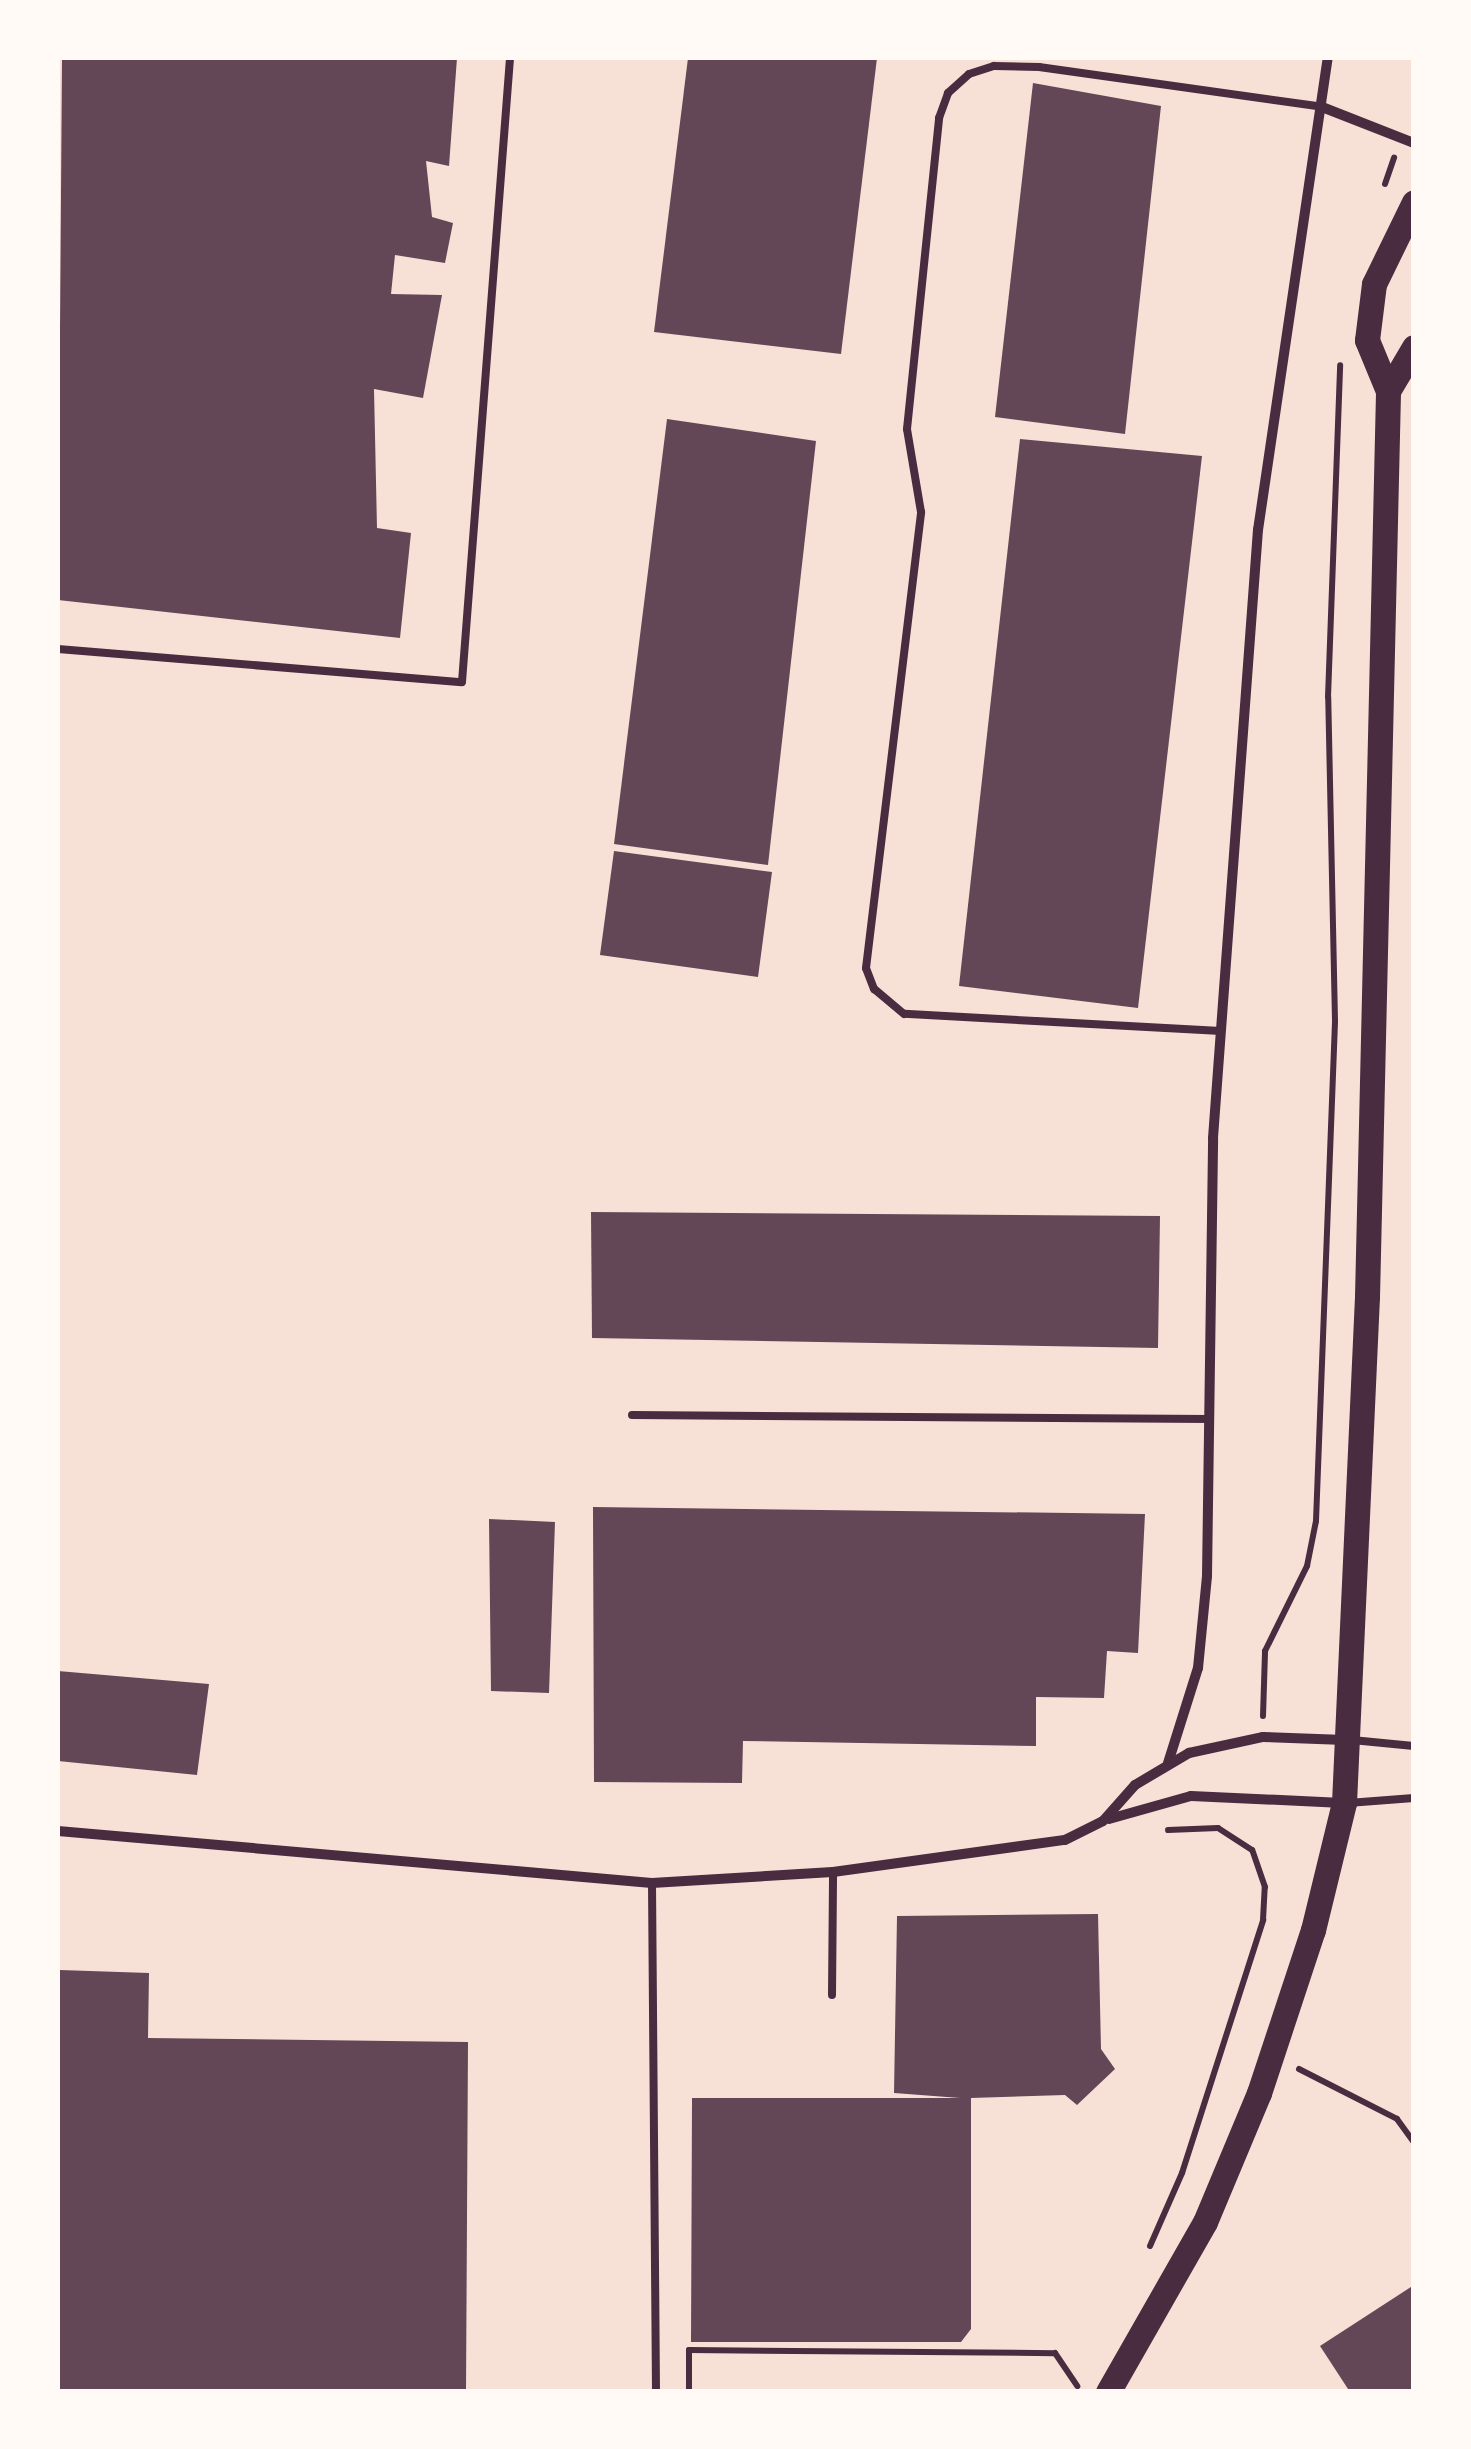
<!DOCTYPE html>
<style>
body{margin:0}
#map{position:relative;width:1471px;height:2449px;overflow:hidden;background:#f7e1d7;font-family:"Titillium Web",sans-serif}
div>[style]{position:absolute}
.building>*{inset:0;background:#644757}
.path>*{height:6px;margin:-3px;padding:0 3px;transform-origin:3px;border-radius:3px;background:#4a2c40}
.service>*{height:8px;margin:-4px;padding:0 4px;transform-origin:4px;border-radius:4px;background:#4a2c40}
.minor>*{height:10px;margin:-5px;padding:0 5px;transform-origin:5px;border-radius:5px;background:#4a2c40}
.primary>*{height:25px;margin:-12.5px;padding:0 12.5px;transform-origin:12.5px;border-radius:12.5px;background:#4a2c40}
span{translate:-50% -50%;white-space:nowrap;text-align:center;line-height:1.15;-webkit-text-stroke:10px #fffaf5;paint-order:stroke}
.frame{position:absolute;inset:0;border:60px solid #fffaf5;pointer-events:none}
</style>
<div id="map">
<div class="building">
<i style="clip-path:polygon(62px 58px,457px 58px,449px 166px,426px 161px,432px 217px,453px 223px,445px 263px,395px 255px,391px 294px,442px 295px,423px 398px,374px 389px,377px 528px,411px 533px,400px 638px,58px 600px)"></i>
<i style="clip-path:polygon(688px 58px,877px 58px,841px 354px,654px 332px)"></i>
<i style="clip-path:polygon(1033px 83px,1161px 106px,1125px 434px,995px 417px)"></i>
<i style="clip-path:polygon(667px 419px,816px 441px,768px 865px,614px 844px)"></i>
<i style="clip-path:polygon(1020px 439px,1202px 456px,1138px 1008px,959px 986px)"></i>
<i style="clip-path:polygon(614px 851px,772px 872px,758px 977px,600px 955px)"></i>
<i style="clip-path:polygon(591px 1212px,1160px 1216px,1158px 1348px,592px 1338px)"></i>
<i style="clip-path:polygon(593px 1507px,1145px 1514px,1138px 1653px,1107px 1651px,1104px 1698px,1036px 1697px,1036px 1746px,743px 1741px,742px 1783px,594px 1782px)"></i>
<i style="clip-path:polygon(489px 1519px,555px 1522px,549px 1693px,491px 1691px)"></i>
<i style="clip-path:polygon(58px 1671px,209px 1684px,197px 1775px,58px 1761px)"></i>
<i style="clip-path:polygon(1098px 1914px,1101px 2049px,1115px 2069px,1077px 2105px,1065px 2095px,971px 2098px,971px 2329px,961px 2342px,691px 2342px,692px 2098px,960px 2098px,894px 2093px,897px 1916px)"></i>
<i style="clip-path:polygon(60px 1970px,149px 1973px,148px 2038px,468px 2042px,466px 2392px,58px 2392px)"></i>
<i style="clip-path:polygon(1414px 2285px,1414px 2392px,1350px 2392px,1320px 2346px)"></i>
</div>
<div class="path">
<i style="left:1385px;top:184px;width:28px;rotate:-71deg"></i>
<i style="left:1263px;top:1716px;width:65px;rotate:-88.2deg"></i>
<i style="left:1265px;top:1651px;width:95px;rotate:-63.7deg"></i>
<i style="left:1307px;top:1566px;width:46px;rotate:-78.7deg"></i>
<i style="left:1316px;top:1521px;width:500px;rotate:-87.82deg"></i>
<i style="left:1335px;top:1021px;width:324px;rotate:-91.2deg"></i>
<i style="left:1328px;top:697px;width:332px;rotate:-87.9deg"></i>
<i style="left:1299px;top:2069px;width:110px;rotate:27deg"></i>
<i style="left:1397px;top:2119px;width:29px;rotate:54deg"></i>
<i style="left:1150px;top:2246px;width:80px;rotate:-66.3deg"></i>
<i style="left:1182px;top:2173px;width:266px;rotate:-72.2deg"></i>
<i style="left:1263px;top:1920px;width:33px;rotate:-87deg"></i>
<i style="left:1265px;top:1887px;width:39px;rotate:-109deg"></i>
<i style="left:1252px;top:1850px;width:40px;rotate:-147.1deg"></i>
<i style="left:1218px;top:1828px;width:50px;rotate:177.7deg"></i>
<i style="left:689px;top:2392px;width:42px;rotate:-90deg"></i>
<i style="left:689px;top:2350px;width:366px;rotate:0.5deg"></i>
<i style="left:1055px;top:2353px;width:40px;rotate:56deg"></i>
</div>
<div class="service">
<i style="left:58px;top:649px;width:405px;rotate:4.7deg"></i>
<i style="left:462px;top:682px;width:626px;rotate:-85.6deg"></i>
<i style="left:1221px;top:1031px;width:317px;rotate:-176.9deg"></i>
<i style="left:904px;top:1014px;width:39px;rotate:-140deg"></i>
<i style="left:874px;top:989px;width:22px;rotate:-111deg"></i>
<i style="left:866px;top:968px;width:459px;rotate:-83.1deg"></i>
<i style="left:921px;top:512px;width:84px;rotate:-99.6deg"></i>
<i style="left:907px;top:429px;width:313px;rotate:-84.1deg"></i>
<i style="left:939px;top:118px;width:27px;rotate:-70deg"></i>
<i style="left:948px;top:93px;width:28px;rotate:-42deg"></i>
<i style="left:969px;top:74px;width:26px;rotate:-18deg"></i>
<i style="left:994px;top:66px;width:45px;rotate:1.3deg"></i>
<i style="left:1039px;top:67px;width:286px;rotate:8deg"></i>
<i style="left:632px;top:1415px;width:578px;rotate:0.4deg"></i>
<i style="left:1352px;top:1740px;width:62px;rotate:5.5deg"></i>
<i style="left:1348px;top:1803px;width:66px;rotate:-4.3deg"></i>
<i style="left:652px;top:1883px;width:509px;rotate:89.55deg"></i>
<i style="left:832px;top:1995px;width:123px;rotate:-89.5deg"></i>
</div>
<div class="minor">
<i style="left:1322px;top:107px;width:99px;rotate:21.4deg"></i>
<i style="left:1168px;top:1763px;width:100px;rotate:-72.5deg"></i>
<i style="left:1198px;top:1668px;width:92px;rotate:-84.4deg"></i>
<i style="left:1207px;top:1576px;width:438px;rotate:-89.2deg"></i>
<i style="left:1213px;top:1138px;width:610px;rotate:-85.77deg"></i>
<i style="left:1258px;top:530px;width:477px;rotate:-81.6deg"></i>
<i style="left:1109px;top:1819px;width:85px;rotate:-15.7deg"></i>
<i style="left:1191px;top:1796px;width:152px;rotate:2.6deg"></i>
<i style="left:58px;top:1831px;width:596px;rotate:5deg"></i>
<i style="left:652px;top:1883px;width:181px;rotate:-3.5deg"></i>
<i style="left:833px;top:1872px;width:234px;rotate:-7.9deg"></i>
<i style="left:1065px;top:1840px;width:42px;rotate:-26.6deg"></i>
<i style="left:1103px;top:1821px;width:48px;rotate:-48.4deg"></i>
<i style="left:1135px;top:1785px;width:63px;rotate:-30.7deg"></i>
<i style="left:1189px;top:1753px;width:76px;rotate:-12.2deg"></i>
<i style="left:1263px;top:1737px;width:82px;rotate:2.1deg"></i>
</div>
<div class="primary">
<i style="left:1388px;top:391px;width:51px;rotate:-59.4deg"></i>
<i style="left:1108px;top:2392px;width:196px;rotate:-60.3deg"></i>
<i style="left:1205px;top:2222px;width:140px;rotate:-67.3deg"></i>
<i style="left:1259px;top:2093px;width:172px;rotate:-71.7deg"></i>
<i style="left:1313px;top:1930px;width:131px;rotate:-76.3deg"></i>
<i style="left:1344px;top:1803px;width:507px;rotate:-87.4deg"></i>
<i style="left:1367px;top:1297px;width:906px;rotate:-88.67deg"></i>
<i style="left:1388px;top:391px;width:55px;rotate:-112.4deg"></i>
<i style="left:1367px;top:340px;width:56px;rotate:-82.9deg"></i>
<i style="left:1374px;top:284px;width:91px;rotate:-64deg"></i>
</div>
<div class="frame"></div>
</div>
